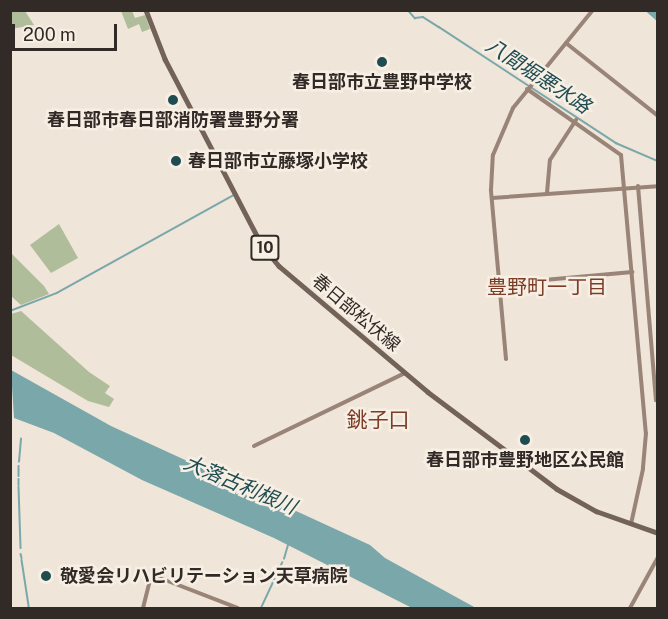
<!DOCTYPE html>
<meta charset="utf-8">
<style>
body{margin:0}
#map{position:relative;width:668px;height:619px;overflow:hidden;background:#efe5d9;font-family:"Public Sans","Noto Sans JP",sans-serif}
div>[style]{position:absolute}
.green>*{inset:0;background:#b0bd9a}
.water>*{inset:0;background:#7aa7aa}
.stream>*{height:1.5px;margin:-0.75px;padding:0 0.75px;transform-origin:0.75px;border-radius:0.75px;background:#7aa7aa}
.river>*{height:6px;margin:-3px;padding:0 3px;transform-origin:3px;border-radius:3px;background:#7aa7aa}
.secondary>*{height:4px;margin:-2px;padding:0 2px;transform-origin:2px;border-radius:2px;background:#998477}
.primary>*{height:4.5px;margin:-2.25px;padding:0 2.25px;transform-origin:2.25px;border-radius:2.25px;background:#736258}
.dots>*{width:16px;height:16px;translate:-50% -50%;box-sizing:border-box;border:3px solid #f7efe4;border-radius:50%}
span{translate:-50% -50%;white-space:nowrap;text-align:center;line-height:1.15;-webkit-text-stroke:5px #f7efe4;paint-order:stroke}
.shield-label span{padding:2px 4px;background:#f7efe4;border:2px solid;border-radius:4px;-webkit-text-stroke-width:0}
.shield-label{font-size:16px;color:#322a26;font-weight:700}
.poi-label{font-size:18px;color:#322a26;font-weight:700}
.left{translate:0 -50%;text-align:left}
.street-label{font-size:18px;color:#322a26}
.water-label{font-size:20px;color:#1f4c51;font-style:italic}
.neighbourhood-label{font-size:20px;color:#7c3c25}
.quarter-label{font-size:21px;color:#7c3c25}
.frame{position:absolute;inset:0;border:12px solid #322a26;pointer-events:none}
.scale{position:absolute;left:12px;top:24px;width:105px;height:27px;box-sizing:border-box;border:3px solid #322a26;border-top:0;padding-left:8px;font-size:18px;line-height:21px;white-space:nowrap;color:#322a26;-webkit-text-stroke:4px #f7efe4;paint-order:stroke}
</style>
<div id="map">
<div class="green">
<i style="clip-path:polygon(11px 11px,25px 11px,34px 25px,11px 29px)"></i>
<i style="clip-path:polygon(121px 11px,132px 11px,135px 18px,145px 15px,150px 29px,142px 32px,139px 24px,128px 29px)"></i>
<i style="clip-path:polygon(59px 224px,78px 258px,51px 273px,30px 245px)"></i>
<i style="clip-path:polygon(11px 253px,44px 286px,49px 294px,21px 305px,11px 296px)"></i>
<i style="clip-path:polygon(21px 311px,89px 372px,110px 386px,105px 393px,114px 399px,109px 407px,88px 401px,11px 355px,11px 314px)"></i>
</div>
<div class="water">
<i style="clip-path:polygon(11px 370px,111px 426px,370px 545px,385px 558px,476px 608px,412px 608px,274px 538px,142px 480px,54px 433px,14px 418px)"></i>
</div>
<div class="stream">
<i style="left:408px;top:10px;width:11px;rotate:49deg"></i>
<i style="left:415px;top:18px;width:8px;rotate:-7deg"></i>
<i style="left:423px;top:17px;width:19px;rotate:32deg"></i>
<i style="left:439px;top:27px;width:212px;rotate:33.2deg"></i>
<i style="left:616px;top:143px;width:46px;rotate:23.2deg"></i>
<i style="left:10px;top:311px;width:50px;rotate:-21deg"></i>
<i style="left:57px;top:293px;width:202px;rotate:-29deg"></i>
<i style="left:19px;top:462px;width:23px;rotate:-85deg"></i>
<i style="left:19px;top:466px;width:10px;rotate:90deg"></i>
<i style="left:19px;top:479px;width:6px;rotate:90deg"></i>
<i style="left:19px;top:487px;width:61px;rotate:88.1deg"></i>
<i style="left:21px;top:554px;width:4px;rotate:76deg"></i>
<i style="left:284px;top:559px;width:15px;rotate:-74deg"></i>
<i style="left:22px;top:560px;width:47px;rotate:81.3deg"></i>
<i style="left:261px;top:608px;width:50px;rotate:-65deg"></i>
</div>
<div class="river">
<i style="left:649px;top:10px;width:12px;rotate:42deg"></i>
</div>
<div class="secondary">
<i style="left:566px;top:43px;width:117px;rotate:38.4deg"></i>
<i style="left:527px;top:89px;width:115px;rotate:35.1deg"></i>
<i style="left:621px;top:155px;width:279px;rotate:84.9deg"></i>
<i style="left:646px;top:433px;width:36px;rotate:95deg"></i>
<i style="left:643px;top:469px;width:56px;rotate:102.3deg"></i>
<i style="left:638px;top:186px;width:215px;rotate:85.2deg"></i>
<i style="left:547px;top:193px;width:33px;rotate:-85deg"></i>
<i style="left:550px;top:160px;width:48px;rotate:-57deg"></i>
<i style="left:492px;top:198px;width:166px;rotate:-4.1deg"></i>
<i style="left:500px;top:284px;width:133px;rotate:-5.2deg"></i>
<i style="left:506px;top:359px;width:170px;rotate:-95.1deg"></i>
<i style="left:491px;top:190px;width:35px;rotate:-87deg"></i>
<i style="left:493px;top:155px;width:51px;rotate:-66.9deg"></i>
<i style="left:513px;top:108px;width:127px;rotate:-50.8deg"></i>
<i style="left:254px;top:446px;width:168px;rotate:-25.8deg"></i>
<i style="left:143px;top:608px;width:29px;rotate:-76deg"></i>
<i style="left:150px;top:580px;width:6px;rotate:-39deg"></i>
<i style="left:155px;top:576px;width:89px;rotate:21.1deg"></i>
<i style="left:630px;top:608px;width:58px;rotate:-61.2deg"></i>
</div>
<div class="primary">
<i style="left:146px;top:10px;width:53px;rotate:68.8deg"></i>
<i style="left:165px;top:59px;width:210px;rotate:62.5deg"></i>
<i style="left:262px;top:245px;width:27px;rotate:51deg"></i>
<i style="left:279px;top:266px;width:195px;rotate:40.2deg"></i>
<i style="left:428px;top:392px;width:161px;rotate:36.9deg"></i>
<i style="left:557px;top:489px;width:45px;rotate:29.4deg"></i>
<i style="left:596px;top:511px;width:66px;rotate:19.5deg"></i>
</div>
<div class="dots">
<i style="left:382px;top:62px;background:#1f4c51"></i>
<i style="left:173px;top:100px;background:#1f4c51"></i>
<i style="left:176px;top:161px;background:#1f4c51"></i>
<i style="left:525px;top:440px;background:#1f4c51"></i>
<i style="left:46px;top:576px;background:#1f4c51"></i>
</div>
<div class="shield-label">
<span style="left:265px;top:248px">10</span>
</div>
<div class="poi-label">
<span style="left:382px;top:82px">春日部市立豊野中学校</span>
<span style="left:173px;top:120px">春日部市春日部消防署豊野分署</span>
<span class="left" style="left:188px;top:161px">春日部市立藤塚小学校</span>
<span style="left:525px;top:460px">春日部市豊野地区公民館</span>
<span class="left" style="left:60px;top:576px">敬愛会リハビリテーション天草病院</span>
</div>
<div class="street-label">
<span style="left:356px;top:313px;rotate:40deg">春日部松伏線</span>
</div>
<div class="water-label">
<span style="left:538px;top:76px;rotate:33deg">八間堀悪水路</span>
<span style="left:240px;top:485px;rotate:23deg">大落古利根川</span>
</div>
<div class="neighbourhood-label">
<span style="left:547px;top:287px">豊野町一丁目</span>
</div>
<div class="quarter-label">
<span style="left:378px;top:420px">銚子口</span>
</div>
<div class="frame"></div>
<div class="scale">200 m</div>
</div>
